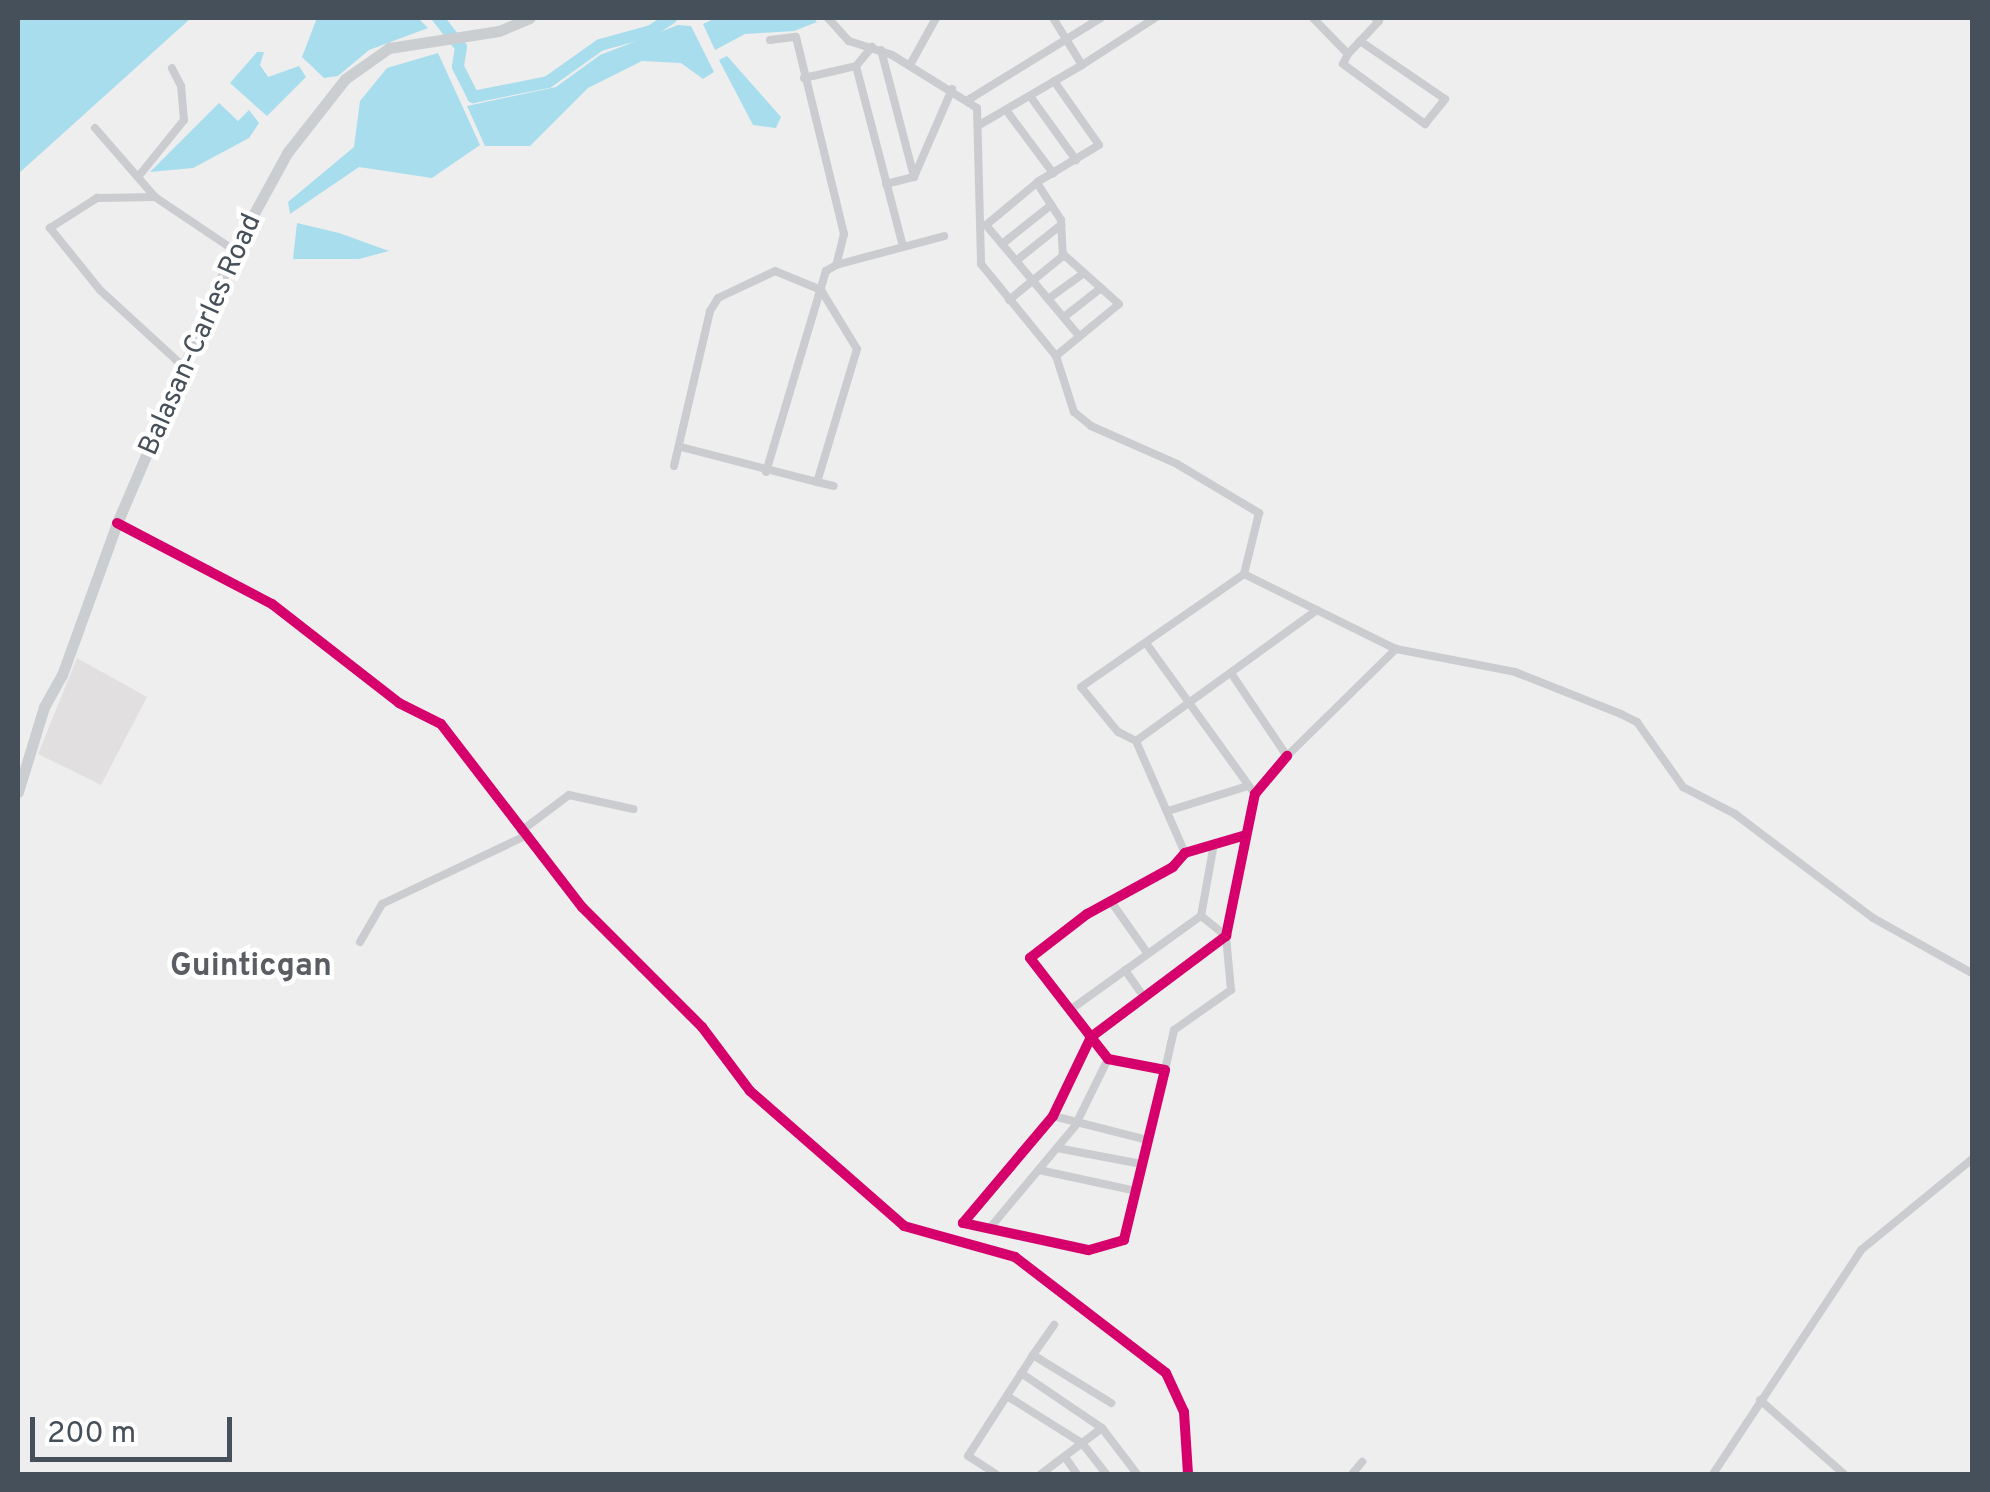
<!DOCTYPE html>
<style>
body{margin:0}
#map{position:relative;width:1990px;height:1492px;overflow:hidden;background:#efeeee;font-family:Overpass,sans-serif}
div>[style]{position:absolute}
.education>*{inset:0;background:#e1dfe0}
.water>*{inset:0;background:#a7ddec}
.river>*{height:12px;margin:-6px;padding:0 6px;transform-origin:6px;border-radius:6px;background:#a7ddec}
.street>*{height:8px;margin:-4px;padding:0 4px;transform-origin:4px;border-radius:4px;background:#cacccf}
.secondary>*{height:11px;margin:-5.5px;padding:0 5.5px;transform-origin:5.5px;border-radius:5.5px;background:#caced1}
.cycleway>*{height:10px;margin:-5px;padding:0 5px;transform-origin:5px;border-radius:5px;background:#d6006c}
span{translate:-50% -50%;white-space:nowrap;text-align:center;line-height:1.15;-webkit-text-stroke:9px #fff;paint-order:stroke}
.street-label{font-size:28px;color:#45505a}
.quarter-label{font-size:32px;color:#5a5d62;font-weight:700}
.frame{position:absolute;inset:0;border:20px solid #45505a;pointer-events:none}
.scale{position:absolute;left:30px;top:1417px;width:202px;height:45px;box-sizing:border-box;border:5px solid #45505a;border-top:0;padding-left:12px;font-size:30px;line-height:35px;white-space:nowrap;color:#45505a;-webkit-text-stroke:8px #fff;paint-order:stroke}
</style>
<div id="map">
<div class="education">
<i style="clip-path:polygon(77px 658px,147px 697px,101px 785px,38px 754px)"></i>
</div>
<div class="water">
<i style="clip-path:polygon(18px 18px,191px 18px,18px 174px)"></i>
<i style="clip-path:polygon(317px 18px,418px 18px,428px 28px,369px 50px,338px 76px,324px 78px,302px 57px)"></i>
<i style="clip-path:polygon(716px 18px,813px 18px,817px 22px,794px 31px,745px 34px,715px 50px,703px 24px)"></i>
<i style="clip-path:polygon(678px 25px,691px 26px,714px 72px,703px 79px,681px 63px,642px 61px,588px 88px,530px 146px,485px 146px,467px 106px,556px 87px,600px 55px)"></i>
<i style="clip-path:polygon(257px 52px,264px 52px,260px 65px,268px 77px,299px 66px,306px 77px,267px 116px,230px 83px)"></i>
<i style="clip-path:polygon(438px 53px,480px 145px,432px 178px,359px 167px,290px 214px,288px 202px,354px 147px,360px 101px,387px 68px)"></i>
<i style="clip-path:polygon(727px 56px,781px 117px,776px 128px,753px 125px,719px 60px)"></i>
<i style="clip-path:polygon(219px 103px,238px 121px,249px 110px,259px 123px,249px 138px,193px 168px,150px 172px)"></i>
<i style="clip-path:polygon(297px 223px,339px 233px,389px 251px,359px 259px,293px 259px)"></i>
</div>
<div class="river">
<i style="left:438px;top:18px;width:37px;rotate:52deg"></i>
<i style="left:461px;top:47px;width:20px;rotate:99deg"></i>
<i style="left:458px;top:67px;width:34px;rotate:63deg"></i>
<i style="left:473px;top:97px;width:76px;rotate:-11.3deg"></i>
<i style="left:548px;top:82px;width:64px;rotate:-35.4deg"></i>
<i style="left:600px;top:45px;width:53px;rotate:-15.4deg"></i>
<i style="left:651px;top:31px;width:24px;rotate:-33deg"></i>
</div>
<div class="street">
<i style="left:828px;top:18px;width:31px;rotate:48deg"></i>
<i style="left:849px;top:41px;width:45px;rotate:18deg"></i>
<i style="left:892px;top:55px;width:100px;rotate:31.9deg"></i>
<i style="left:977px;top:108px;width:156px;rotate:88.5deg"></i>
<i style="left:981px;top:264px;width:119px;rotate:50.8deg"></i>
<i style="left:1056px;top:356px;width:59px;rotate:72.2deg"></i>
<i style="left:1074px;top:412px;width:22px;rotate:39deg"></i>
<i style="left:1091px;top:426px;width:94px;rotate:23.8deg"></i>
<i style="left:1177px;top:464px;width:96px;rotate:30.9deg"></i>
<i style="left:1259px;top:513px;width:63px;rotate:103.8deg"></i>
<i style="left:1053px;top:18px;width:55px;rotate:58.3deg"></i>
<i style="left:1082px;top:65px;width:87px;rotate:-32.8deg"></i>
<i style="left:1313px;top:18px;width:50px;rotate:45.8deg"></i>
<i style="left:1348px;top:54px;width:45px;rotate:-46.8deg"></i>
<i style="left:1379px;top:21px;width:5px;rotate:-143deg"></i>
<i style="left:770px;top:40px;width:26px;rotate:-7deg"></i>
<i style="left:796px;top:37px;width:203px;rotate:76.3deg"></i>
<i style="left:844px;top:234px;width:32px;rotate:104deg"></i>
<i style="left:836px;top:265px;width:112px;rotate:-15deg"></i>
<i style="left:881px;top:50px;width:131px;rotate:75.4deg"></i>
<i style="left:1348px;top:54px;width:11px;rotate:117deg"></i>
<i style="left:1343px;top:64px;width:102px;rotate:36.2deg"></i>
<i style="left:1425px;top:124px;width:32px;rotate:-51deg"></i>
<i style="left:1445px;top:99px;width:103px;rotate:-145.7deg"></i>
<i style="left:910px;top:65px;width:54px;rotate:-61deg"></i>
<i style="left:856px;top:66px;width:187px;rotate:75.4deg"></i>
<i style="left:804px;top:78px;width:53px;rotate:-13deg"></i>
<i style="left:856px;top:66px;width:25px;rotate:-50deg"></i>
<i style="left:1054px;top:81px;width:78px;rotate:54.9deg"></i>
<i style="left:1099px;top:145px;width:70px;rotate:149deg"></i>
<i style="left:1039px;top:181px;width:69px;rotate:140.3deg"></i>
<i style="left:986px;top:225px;width:145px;rotate:50deg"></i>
<i style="left:1030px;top:96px;width:79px;rotate:54.3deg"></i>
<i style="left:968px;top:100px;width:156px;rotate:-31.7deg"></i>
<i style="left:1009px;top:114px;width:74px;rotate:53.3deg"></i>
<i style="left:981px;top:124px;width:117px;rotate:-30.3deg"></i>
<i style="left:95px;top:128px;width:91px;rotate:49deg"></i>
<i style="left:138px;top:177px;width:73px;rotate:-51.1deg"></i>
<i style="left:184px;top:120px;width:34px;rotate:-95deg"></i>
<i style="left:181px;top:86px;width:20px;rotate:-117deg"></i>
<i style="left:914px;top:177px;width:96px;rotate:-66.6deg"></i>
<i style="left:1037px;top:183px;width:44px;rotate:57deg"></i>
<i style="left:1061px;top:220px;width:34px;rotate:87deg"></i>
<i style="left:1063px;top:254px;width:75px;rotate:41.8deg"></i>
<i style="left:1119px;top:304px;width:82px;rotate:140.5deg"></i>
<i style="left:886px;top:184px;width:29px;rotate:-14deg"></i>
<i style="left:1002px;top:244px;width:63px;rotate:-38.5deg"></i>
<i style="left:1016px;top:261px;width:58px;rotate:-38.7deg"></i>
<i style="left:1048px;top:299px;width:44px;rotate:-35.8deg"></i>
<i style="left:1009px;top:300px;width:71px;rotate:-39.3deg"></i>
<i style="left:1064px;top:317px;width:47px;rotate:-38.1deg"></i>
<i style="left:185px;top:368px;width:115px;rotate:-137.5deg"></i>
<i style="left:100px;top:290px;width:80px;rotate:-128.9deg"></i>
<i style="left:50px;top:228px;width:56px;rotate:-32.6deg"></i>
<i style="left:97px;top:198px;width:58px;rotate:-1deg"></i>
<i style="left:155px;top:197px;width:95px;rotate:33.9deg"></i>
<i style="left:681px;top:447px;width:140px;rotate:14.4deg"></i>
<i style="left:674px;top:466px;width:159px;rotate:-76.9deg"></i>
<i style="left:710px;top:311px;width:15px;rotate:-58deg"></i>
<i style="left:718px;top:298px;width:63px;rotate:-25.3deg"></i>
<i style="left:775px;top:271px;width:50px;rotate:22.4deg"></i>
<i style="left:821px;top:290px;width:69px;rotate:58.6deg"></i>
<i style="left:857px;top:349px;width:139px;rotate:106.7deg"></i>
<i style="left:817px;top:482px;width:17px;rotate:13deg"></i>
<i style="left:766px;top:472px;width:210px;rotate:-73.4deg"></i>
<i style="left:826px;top:271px;width:12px;rotate:-31deg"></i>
<i style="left:117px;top:523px;width:175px;rotate:27.6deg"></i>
<i style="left:272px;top:604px;width:161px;rotate:37.9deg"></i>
<i style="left:399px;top:703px;width:47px;rotate:26.6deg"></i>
<i style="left:441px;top:724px;width:231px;rotate:52.4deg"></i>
<i style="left:582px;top:907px;width:170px;rotate:45deg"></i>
<i style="left:702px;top:1027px;width:80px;rotate:53.1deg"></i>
<i style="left:750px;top:1091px;width:205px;rotate:41.2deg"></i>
<i style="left:904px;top:1226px;width:115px;rotate:15.6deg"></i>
<i style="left:1015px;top:1257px;width:190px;rotate:37.5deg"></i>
<i style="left:1166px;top:1373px;width:43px;rotate:65.2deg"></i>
<i style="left:1184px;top:1412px;width:62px;rotate:86.3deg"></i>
<i style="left:1317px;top:610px;width:223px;rotate:144.1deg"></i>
<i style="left:1136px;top:741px;width:20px;rotate:-153deg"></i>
<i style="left:1118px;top:732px;width:58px;rotate:-129.4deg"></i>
<i style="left:1081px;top:687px;width:198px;rotate:-34.7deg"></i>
<i style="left:1244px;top:574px;width:169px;rotate:26.3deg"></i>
<i style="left:1396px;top:649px;width:121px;rotate:10.9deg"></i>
<i style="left:1515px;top:672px;width:114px;rotate:21.6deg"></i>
<i style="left:1621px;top:714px;width:18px;rotate:27deg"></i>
<i style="left:1637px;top:722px;width:80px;rotate:54.7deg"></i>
<i style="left:1683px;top:787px;width:59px;rotate:27.4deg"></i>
<i style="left:1735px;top:814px;width:173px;rotate:37deg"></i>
<i style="left:1873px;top:918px;width:113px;rotate:29.1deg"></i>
<i style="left:1146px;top:643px;width:186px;rotate:54.2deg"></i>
<i style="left:1231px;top:673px;width:100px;rotate:56deg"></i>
<i style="left:1287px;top:756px;width:153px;rotate:-44.5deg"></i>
<i style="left:1136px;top:741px;width:122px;rotate:66.4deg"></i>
<i style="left:1168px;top:811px;width:84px;rotate:-17.4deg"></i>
<i style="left:521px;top:831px;width:60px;rotate:-36.9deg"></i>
<i style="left:569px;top:795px;width:66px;rotate:12.3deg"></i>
<i style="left:1246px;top:835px;width:64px;rotate:163.6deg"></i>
<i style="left:1185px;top:853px;width:18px;rotate:131deg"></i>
<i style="left:1173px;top:867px;width:98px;rotate:151.3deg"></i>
<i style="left:1087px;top:914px;width:72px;rotate:142.3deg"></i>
<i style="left:1030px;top:958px;width:100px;rotate:52.3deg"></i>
<i style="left:1091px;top:1037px;width:28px;rotate:52deg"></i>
<i style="left:1108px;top:1059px;width:58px;rotate:10.9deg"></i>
<i style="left:1165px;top:1070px;width:175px;rotate:103.6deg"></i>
<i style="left:1124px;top:1240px;width:37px;rotate:164deg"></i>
<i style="left:1088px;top:1250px;width:128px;rotate:-167.8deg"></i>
<i style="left:963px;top:1223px;width:140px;rotate:-49.9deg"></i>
<i style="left:1053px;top:1116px;width:88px;rotate:-64.3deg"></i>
<i style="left:1091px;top:1037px;width:169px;rotate:-36.8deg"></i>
<i style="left:1226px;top:936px;width:145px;rotate:-78.5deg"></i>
<i style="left:1255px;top:794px;width:50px;rotate:-49.9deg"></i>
<i style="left:1112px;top:903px;width:62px;rotate:54.8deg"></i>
<i style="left:360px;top:942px;width:44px;rotate:-59.9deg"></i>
<i style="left:382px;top:904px;width:158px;rotate:-25.4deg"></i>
<i style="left:1125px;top:970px;width:29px;rotate:55deg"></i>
<i style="left:1070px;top:1010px;width:161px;rotate:-35.7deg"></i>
<i style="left:1201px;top:916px;width:73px;rotate:-79.8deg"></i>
<i style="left:1165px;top:1070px;width:41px;rotate:-77.3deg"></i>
<i style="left:1174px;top:1030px;width:70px;rotate:-35.1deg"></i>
<i style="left:1231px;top:990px;width:54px;rotate:-95.3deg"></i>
<i style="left:1226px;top:936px;width:32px;rotate:-141deg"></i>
<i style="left:1053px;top:1116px;width:98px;rotate:14.2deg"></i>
<i style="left:1057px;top:1148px;width:86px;rotate:10.7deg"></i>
<i style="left:1039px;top:1170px;width:99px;rotate:12.2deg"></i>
<i style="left:989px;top:1229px;width:134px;rotate:-50.1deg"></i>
<i style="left:1075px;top:1126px;width:75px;rotate:-63.8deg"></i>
<i style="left:1033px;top:1355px;width:37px;rotate:-55deg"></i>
<i style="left:1021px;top:1373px;width:98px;rotate:34.2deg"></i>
<i style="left:1007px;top:1396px;width:89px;rotate:32.1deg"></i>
<i style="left:1082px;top:1443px;width:39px;rotate:52deg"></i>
<i style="left:1760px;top:1400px;width:112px;rotate:41.4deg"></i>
<i style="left:1065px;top:1457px;width:21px;rotate:55deg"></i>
<i style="left:996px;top:1474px;width:33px;rotate:-147deg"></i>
<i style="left:968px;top:1456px;width:120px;rotate:-57.2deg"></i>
<i style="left:1033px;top:1355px;width:92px;rotate:31.6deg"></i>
<i style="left:1041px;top:1474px;width:76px;rotate:-37deg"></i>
<i style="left:1102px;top:1428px;width:58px;rotate:52.7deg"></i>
<i style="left:1352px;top:1474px;width:16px;rotate:-50deg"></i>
<i style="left:1713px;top:1474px;width:268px;rotate:-56.5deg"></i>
<i style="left:1861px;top:1250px;width:144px;rotate:-39.3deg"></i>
</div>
<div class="secondary">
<i style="left:18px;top:792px;width:89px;rotate:-73deg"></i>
<i style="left:44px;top:707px;width:37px;rotate:-61deg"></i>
<i style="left:62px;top:675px;width:162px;rotate:-70.1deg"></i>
<i style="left:117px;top:523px;width:297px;rotate:-66.8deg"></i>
<i style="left:234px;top:250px;width:111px;rotate:-61.3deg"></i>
<i style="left:287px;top:153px;width:94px;rotate:-51.9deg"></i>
<i style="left:345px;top:79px;width:54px;rotate:-35.2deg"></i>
<i style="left:389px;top:48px;width:111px;rotate:-8.8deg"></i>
<i style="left:499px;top:31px;width:33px;rotate:-23deg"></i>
</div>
<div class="cycleway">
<i style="left:117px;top:523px;width:175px;rotate:27.6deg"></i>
<i style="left:272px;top:604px;width:161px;rotate:37.9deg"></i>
<i style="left:399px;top:703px;width:47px;rotate:26.6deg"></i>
<i style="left:441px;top:724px;width:231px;rotate:52.4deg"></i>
<i style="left:582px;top:907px;width:170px;rotate:45deg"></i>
<i style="left:702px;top:1027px;width:80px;rotate:53.1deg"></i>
<i style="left:750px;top:1091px;width:205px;rotate:41.2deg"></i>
<i style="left:904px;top:1226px;width:115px;rotate:15.6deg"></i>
<i style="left:1015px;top:1257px;width:190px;rotate:37.5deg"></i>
<i style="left:1166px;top:1373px;width:43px;rotate:65.2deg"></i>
<i style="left:1184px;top:1412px;width:62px;rotate:86.3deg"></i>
<i style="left:1246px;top:835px;width:64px;rotate:163.6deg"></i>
<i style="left:1185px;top:853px;width:18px;rotate:131deg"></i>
<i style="left:1173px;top:867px;width:98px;rotate:151.3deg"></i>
<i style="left:1087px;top:914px;width:72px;rotate:142.3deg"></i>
<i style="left:1030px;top:958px;width:100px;rotate:52.3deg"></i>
<i style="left:1091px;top:1037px;width:28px;rotate:52deg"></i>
<i style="left:1108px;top:1059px;width:58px;rotate:10.9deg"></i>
<i style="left:1165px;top:1070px;width:175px;rotate:103.6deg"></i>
<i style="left:1124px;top:1240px;width:37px;rotate:164deg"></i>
<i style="left:1088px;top:1250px;width:128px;rotate:-167.8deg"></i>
<i style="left:963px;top:1223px;width:140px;rotate:-49.9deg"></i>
<i style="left:1053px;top:1116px;width:88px;rotate:-64.3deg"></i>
<i style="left:1091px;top:1037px;width:169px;rotate:-36.8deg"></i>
<i style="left:1226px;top:936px;width:145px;rotate:-78.5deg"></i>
<i style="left:1255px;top:794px;width:50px;rotate:-49.9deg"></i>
</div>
<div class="street-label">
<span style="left:201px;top:335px;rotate:-66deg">Balasan-Carles Road</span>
</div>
<div class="quarter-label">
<span style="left:251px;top:967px">Guinticgan</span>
</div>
<div class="frame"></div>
<div class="scale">200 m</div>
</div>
